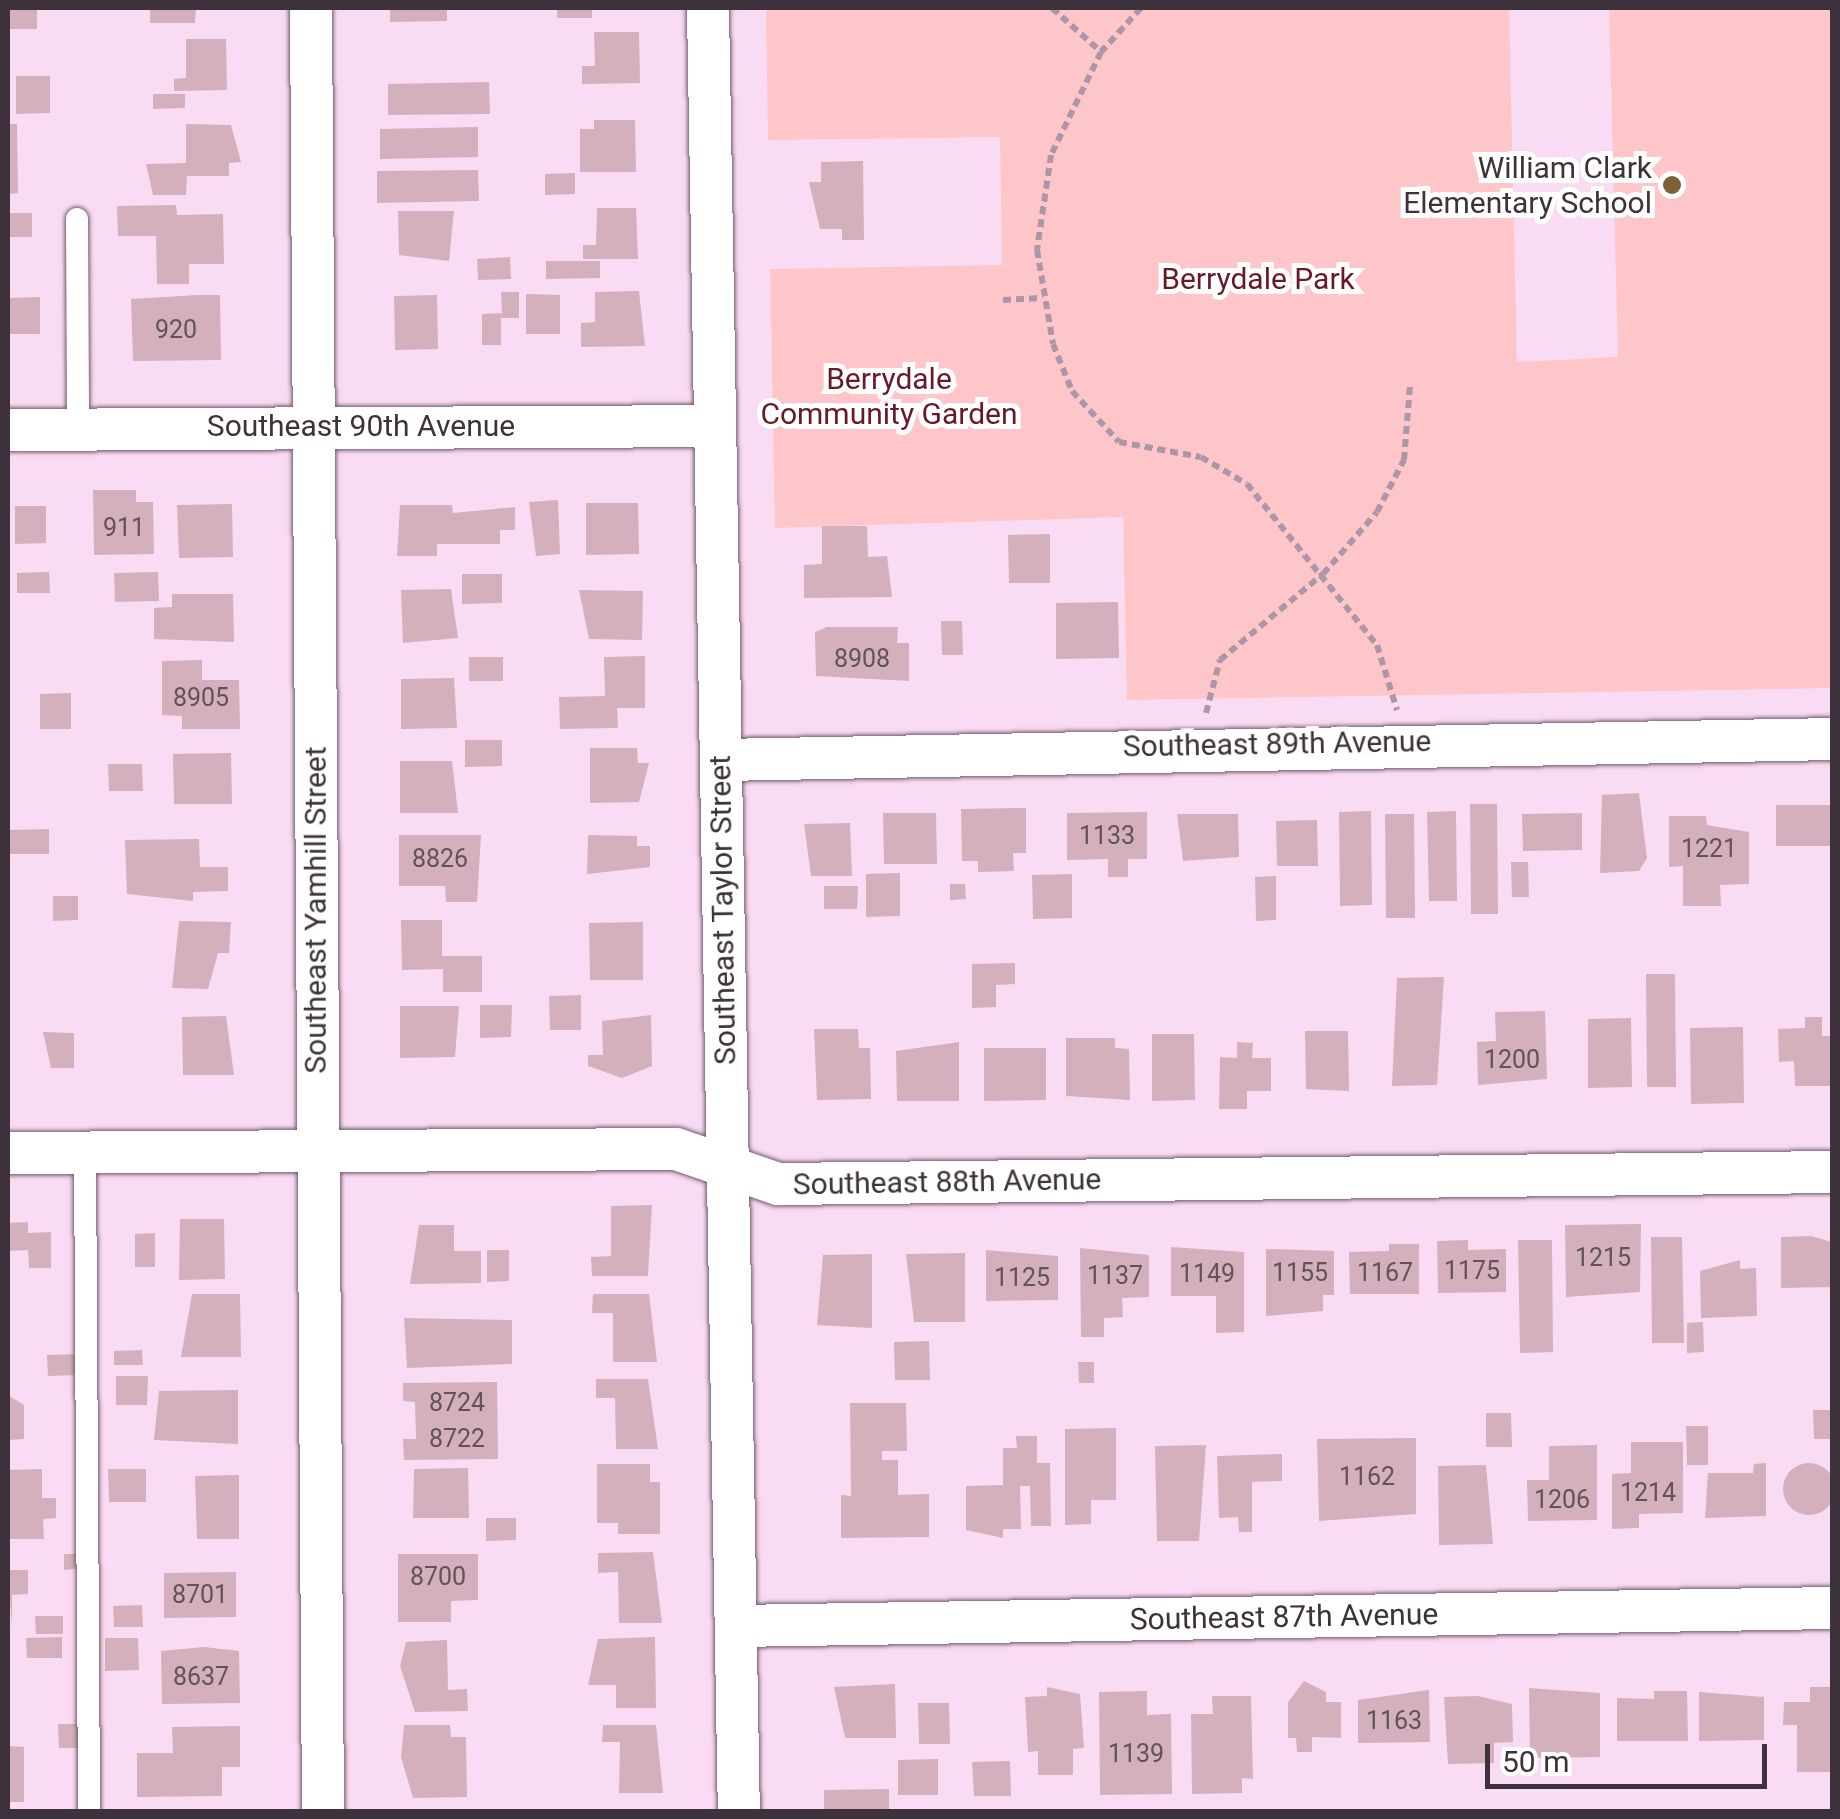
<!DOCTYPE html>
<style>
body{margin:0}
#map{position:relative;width:1840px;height:1819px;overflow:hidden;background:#f9dcf4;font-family:Roboto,sans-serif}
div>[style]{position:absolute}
.green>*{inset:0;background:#ffc6c9}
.building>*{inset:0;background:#d3b0bc}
.round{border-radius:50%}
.path>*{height:6px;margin-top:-3px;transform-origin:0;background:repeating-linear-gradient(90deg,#ac96a8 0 8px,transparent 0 13px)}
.roads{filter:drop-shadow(0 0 2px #735a6e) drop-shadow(0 0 2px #735a6e)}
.service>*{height:22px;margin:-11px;padding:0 11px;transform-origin:11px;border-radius:11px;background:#fff}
.minor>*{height:42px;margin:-21px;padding:0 21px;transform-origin:21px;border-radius:21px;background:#fff}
.dots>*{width:28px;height:28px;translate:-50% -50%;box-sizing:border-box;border:5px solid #fff;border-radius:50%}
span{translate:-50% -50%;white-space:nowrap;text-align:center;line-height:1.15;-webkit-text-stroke:10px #fff;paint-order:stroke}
.number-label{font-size:25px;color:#62525b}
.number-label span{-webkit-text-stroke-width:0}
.poi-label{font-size:30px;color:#3d323b}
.right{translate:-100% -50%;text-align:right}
.park-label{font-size:30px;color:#671926}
.street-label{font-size:30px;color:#3d323b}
.frame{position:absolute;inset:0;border:10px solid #3d323b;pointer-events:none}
.scale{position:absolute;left:1485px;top:1744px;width:282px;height:45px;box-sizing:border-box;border:5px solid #3d323b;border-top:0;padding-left:12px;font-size:30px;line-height:35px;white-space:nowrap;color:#3d323b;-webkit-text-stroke:8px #fff;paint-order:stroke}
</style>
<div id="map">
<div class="green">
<i style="clip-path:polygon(766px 8px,1509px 8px,1517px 362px,1618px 357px,1609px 8px,1832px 8px,1832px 688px,1127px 700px,1123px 517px,775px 528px,770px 269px,1002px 265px,1000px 137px,768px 140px)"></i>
</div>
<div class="building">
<i style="clip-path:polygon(8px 8px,37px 8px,37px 29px,8px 29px)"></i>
<i style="clip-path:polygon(150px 8px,196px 8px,195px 23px,150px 23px)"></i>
<i style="clip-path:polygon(390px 8px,447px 8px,447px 21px,390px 22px)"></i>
<i style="clip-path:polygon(557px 8px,592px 8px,592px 18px,557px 18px)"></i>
<i style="clip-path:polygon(594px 32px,639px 32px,640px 83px,582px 84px,582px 66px,595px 66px)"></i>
<i style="clip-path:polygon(186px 39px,226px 39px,227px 90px,174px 91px,174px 79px,186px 78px)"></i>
<i style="clip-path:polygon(16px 76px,50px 76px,50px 113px,16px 114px)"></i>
<i style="clip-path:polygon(489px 82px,490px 114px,388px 115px,388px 84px)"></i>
<i style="clip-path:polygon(153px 94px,185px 94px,185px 108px,153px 109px)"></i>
<i style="clip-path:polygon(594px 120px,635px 120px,636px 172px,580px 172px,580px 129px,594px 129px)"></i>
<i style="clip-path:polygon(8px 124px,17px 124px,18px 193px,8px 194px)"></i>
<i style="clip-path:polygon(186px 124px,231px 125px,241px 162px,229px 163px,229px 176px,187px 176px,186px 195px,153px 195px,146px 164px,186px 163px)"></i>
<i style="clip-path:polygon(478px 127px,478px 157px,380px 159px,380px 129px)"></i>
<i style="clip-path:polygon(863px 161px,864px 240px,842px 240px,842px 229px,820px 229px,809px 182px,821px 182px,821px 162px)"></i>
<i style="clip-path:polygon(478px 170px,479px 201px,377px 203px,377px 171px)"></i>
<i style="clip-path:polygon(575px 173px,575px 194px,545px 195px,545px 174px)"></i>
<i style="clip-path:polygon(176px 205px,177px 215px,223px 214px,224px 264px,189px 264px,189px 284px,157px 284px,156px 236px,118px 236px,117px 206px)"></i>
<i style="clip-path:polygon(597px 208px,636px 208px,638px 259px,583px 259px,583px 245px,596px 245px)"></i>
<i style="clip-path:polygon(398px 211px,454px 211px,449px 261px,399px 255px)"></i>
<i style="clip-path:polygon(8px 213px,32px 213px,32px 237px,8px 237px)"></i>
<i style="clip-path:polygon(510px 257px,511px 279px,478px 280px,477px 259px)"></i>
<i style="clip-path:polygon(546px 261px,600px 261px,600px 278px,546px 279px)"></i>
<i style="clip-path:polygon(639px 291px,645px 346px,581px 347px,581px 323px,595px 322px,595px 292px)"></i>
<i style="clip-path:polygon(501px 292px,519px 292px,519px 318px,501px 318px,501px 345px,482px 345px,482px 314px,502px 313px)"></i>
<i style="clip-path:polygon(526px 294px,560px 295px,560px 334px,526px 334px)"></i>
<i style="clip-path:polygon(198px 295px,220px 295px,221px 360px,133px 361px,131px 299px)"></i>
<i style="clip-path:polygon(437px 295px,438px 349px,395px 350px,394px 296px)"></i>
<i style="clip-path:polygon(40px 297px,40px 334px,8px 334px,8px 298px)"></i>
<i style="clip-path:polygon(93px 490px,136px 490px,136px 502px,153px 502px,154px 554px,94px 555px)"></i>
<i style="clip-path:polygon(558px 500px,560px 554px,536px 556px,529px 502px)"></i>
<i style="clip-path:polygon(586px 503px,638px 503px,639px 554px,586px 555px)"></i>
<i style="clip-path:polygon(232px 504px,233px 557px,179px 558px,177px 505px)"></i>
<i style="clip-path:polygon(400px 505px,452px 505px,453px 513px,515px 507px,515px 530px,500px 530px,500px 544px,437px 544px,437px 556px,397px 556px)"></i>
<i style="clip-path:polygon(15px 506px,46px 506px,46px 543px,15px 544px)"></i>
<i style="clip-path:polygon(822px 526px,867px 526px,868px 557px,887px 556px,892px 597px,804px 598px,804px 565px,822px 564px)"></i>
<i style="clip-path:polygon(1050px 534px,1050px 583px,1009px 583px,1008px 535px)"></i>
<i style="clip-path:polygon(49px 572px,50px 593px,17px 593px,17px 573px)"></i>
<i style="clip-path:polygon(158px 572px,159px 601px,115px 602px,114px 573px)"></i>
<i style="clip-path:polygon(462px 574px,502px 574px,502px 603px,462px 604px)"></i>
<i style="clip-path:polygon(451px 589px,458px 638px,403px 643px,401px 590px)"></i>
<i style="clip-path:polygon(579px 590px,643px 591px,642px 640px,589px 639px)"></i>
<i style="clip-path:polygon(172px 594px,233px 594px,234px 642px,154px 639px,154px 608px,172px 607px)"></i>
<i style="clip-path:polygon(1118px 602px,1119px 658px,1056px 659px,1056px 603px)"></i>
<i style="clip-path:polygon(941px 621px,962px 621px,963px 655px,942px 655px)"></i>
<i style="clip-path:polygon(827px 627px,898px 627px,897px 643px,909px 643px,909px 681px,816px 676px,815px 632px)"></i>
<i style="clip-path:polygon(645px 656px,645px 708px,617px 708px,618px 728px,560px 729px,559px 697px,605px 696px,604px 657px)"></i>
<i style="clip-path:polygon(469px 657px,503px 657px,503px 681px,469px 681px)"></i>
<i style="clip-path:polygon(202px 660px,202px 680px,239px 680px,240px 729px,182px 729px,182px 716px,162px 715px,162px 661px)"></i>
<i style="clip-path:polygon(454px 678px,457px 728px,401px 729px,401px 679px)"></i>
<i style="clip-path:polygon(71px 693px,71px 729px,40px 729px,40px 694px)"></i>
<i style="clip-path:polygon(465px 740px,502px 740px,502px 766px,465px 767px)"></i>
<i style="clip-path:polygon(590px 748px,637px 748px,638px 763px,649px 763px,639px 802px,590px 803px)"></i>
<i style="clip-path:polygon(231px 753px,232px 804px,174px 804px,173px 754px)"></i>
<i style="clip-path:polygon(400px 761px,452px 761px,458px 813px,400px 813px)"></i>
<i style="clip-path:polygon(108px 764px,142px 764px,143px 791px,109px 791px)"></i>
<i style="clip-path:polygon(1639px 793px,1647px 858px,1639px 871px,1600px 873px,1602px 795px)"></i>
<i style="clip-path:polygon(1470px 804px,1497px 804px,1498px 914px,1471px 914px)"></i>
<i style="clip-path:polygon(1776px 805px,1832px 805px,1832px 846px,1776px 846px)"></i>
<i style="clip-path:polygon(1026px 808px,1026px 853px,1013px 853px,1014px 871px,978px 872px,978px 861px,962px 861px,961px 809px)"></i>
<i style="clip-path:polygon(1371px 811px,1372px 905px,1340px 906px,1339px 812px)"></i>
<i style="clip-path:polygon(1456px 811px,1457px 901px,1429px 901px,1427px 812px)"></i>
<i style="clip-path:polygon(1147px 812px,1147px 859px,1128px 859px,1128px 877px,1108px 877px,1108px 859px,1067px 860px,1067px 813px)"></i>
<i style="clip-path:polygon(883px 813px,936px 813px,937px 864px,884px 864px)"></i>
<i style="clip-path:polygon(1582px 813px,1582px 850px,1523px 851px,1522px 814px)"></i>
<i style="clip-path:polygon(1177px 814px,1238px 814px,1239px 857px,1183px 861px)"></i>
<i style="clip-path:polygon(1385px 814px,1414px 814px,1415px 918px,1386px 918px)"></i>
<i style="clip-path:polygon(1669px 816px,1706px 816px,1707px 825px,1749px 832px,1749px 884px,1720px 885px,1721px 906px,1683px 906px,1683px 866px,1669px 867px)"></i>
<i style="clip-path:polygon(1317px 820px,1318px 866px,1277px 866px,1276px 821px)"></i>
<i style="clip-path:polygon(850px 823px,852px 876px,811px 876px,804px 824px)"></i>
<i style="clip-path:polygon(49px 829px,49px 854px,8px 854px,8px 830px)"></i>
<i style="clip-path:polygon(399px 835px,481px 835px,477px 902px,446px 902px,445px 886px,399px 886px)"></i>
<i style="clip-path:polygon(588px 835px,637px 836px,637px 846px,650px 846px,650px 867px,587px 874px)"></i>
<i style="clip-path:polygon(199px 839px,200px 867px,228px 867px,228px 891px,193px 892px,193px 901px,127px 894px,125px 840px)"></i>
<i style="clip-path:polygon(1511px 862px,1528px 862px,1529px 897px,1512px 897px)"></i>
<i style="clip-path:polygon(900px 873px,900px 916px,866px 917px,866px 874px)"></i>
<i style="clip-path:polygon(1072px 874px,1072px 918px,1033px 919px,1032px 875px)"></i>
<i style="clip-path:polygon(1276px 876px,1276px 920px,1256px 921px,1255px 877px)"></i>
<i style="clip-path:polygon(950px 884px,965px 884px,966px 899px,950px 900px)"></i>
<i style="clip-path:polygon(824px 886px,858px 886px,857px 909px,824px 909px)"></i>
<i style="clip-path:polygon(53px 896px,78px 896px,78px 920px,53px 921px)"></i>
<i style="clip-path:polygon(401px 920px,442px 920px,442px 956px,482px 956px,482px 992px,443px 992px,443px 969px,402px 970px)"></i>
<i style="clip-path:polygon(179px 921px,231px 922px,229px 953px,218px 953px,208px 989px,172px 988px)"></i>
<i style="clip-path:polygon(643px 922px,643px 980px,590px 980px,589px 923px)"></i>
<i style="clip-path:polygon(1015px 963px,1015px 984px,996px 985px,996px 1007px,972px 1008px,972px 964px)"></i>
<i style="clip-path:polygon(1646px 974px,1675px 974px,1676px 1087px,1647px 1087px)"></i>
<i style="clip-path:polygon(1444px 977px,1437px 1085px,1392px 1086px,1397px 978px)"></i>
<i style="clip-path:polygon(581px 995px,581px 1030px,550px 1030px,549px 996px)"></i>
<i style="clip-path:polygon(480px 1005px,512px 1005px,511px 1037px,480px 1038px)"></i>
<i style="clip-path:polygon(400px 1006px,459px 1006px,455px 1057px,400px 1058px)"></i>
<i style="clip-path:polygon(1545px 1011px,1547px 1079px,1478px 1085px,1477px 1042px,1496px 1041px,1495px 1012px)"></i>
<i style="clip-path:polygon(651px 1015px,652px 1066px,622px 1078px,588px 1066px,588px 1055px,603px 1055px,602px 1021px)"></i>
<i style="clip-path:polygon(226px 1016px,234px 1075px,183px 1075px,182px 1017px)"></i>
<i style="clip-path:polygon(1805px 1017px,1822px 1017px,1822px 1036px,1832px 1036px,1832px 1086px,1795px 1086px,1794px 1061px,1779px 1062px,1778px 1029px,1805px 1028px)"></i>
<i style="clip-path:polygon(1631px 1018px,1632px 1087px,1588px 1088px,1588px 1019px)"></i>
<i style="clip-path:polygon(1743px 1027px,1744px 1103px,1691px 1104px,1690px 1028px)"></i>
<i style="clip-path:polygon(814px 1029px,858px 1029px,859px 1048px,870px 1048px,871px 1099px,817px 1100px)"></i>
<i style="clip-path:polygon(1305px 1031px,1348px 1031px,1349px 1091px,1306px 1089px)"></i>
<i style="clip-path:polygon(43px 1032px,74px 1033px,74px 1068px,51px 1068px)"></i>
<i style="clip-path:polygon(1152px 1034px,1194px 1034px,1195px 1100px,1152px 1101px)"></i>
<i style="clip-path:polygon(1066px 1038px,1115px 1038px,1115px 1048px,1129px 1049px,1130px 1100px,1066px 1096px)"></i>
<i style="clip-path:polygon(959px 1042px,959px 1101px,897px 1101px,896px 1051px)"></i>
<i style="clip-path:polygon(1237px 1042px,1253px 1043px,1252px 1058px,1271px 1058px,1271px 1091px,1247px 1091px,1247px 1109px,1219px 1109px,1220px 1057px,1237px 1058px)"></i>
<i style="clip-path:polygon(984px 1048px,1046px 1048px,1046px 1100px,984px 1101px)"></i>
<i style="clip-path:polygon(652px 1205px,648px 1276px,592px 1276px,591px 1257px,611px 1256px,611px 1206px)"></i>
<i style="clip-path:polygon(180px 1219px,224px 1219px,225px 1279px,179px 1280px)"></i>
<i style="clip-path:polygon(28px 1222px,28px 1233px,51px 1232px,51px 1268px,29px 1268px,28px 1250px,8px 1251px,8px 1223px)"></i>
<i style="clip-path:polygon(1641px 1224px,1640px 1292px,1566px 1297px,1565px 1225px)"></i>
<i style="clip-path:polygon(419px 1225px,454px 1225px,454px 1251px,481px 1251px,481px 1283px,410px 1284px)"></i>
<i style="clip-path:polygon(155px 1233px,155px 1267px,135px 1267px,135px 1234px)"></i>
<i style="clip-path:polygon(1811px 1236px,1832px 1242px,1832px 1287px,1781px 1288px,1781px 1237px)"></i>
<i style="clip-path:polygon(1651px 1237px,1682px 1237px,1684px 1343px,1652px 1343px)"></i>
<i style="clip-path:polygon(1468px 1240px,1468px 1250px,1506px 1249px,1506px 1292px,1438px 1293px,1437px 1241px)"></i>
<i style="clip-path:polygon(1518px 1240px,1552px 1240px,1553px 1352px,1520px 1353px)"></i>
<i style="clip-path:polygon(1389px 1244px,1419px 1244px,1419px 1294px,1350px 1294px,1349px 1252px,1389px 1251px)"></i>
<i style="clip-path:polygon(1171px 1247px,1244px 1252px,1244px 1332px,1216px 1333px,1216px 1296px,1171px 1296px)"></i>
<i style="clip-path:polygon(1080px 1248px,1149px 1255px,1149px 1297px,1122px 1298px,1123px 1317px,1104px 1318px,1104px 1337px,1081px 1337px)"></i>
<i style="clip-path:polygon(1266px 1249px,1334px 1251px,1334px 1295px,1323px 1295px,1323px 1311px,1266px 1316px)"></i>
<i style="clip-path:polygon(487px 1250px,509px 1250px,509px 1281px,487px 1282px)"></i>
<i style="clip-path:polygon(986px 1250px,1058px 1256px,1058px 1300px,986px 1301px)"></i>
<i style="clip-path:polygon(965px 1253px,965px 1322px,914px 1322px,906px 1254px)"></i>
<i style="clip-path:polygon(872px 1254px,872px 1328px,817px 1325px,823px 1255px)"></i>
<i style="clip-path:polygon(1740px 1260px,1740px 1269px,1756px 1268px,1757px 1316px,1701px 1318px,1700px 1271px)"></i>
<i style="clip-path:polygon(192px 1294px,240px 1294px,241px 1357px,181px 1357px)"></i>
<i style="clip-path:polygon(593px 1294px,649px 1294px,657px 1362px,613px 1362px,613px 1313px,592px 1313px)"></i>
<i style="clip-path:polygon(404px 1318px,512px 1320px,512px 1364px,407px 1368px)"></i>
<i style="clip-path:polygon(1703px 1322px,1704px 1352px,1687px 1353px,1687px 1323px)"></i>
<i style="clip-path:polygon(929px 1341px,930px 1380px,895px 1380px,894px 1342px)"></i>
<i style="clip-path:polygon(142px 1350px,143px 1365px,114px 1365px,114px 1351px)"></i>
<i style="clip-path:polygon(76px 1354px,76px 1375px,48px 1376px,47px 1355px)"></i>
<i style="clip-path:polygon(1078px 1362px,1094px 1362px,1094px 1383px,1079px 1383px)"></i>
<i style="clip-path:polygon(116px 1376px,148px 1376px,147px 1405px,116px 1405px)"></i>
<i style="clip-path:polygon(596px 1379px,648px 1379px,658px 1449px,616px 1449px,615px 1398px,596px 1398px)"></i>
<i style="clip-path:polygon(497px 1382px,498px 1459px,404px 1460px,403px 1439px,416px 1439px,415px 1402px,403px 1401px,403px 1383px)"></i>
<i style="clip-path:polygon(238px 1390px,238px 1444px,154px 1440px,159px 1391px)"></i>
<i style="clip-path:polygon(8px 1395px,24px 1405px,24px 1439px,8px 1440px)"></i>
<i style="clip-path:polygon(850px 1403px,906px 1403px,907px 1451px,882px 1451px,882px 1460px,898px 1460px,898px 1495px,929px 1494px,929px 1537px,841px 1538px,841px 1495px,851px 1496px)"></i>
<i style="clip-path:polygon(1813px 1410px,1832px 1410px,1832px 1439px,1814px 1439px)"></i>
<i style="clip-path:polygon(1486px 1413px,1511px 1413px,1512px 1447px,1486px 1447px)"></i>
<i style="clip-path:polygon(1686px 1426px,1708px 1426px,1708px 1465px,1687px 1465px)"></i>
<i style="clip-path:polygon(1116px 1428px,1116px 1500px,1091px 1500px,1091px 1524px,1065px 1525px,1065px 1429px)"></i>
<i style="clip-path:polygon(1016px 1436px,1037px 1436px,1037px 1463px,1050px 1463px,1051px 1526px,1031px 1526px,1030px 1486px,1020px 1486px,1021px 1529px,1003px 1529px,1003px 1538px,966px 1530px,966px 1486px,1003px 1485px,1003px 1448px,1017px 1448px)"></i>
<i style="clip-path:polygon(1416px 1438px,1416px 1514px,1319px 1521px,1317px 1439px)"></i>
<i style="clip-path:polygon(1631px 1442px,1683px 1442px,1683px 1513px,1639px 1514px,1639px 1528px,1612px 1529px,1612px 1474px,1631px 1473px)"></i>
<i style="clip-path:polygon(1206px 1445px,1199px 1541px,1157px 1541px,1155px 1446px)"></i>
<i style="clip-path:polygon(1597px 1445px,1597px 1520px,1528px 1521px,1527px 1480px,1549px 1480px,1549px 1446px)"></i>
<i style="clip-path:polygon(1282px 1454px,1282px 1481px,1252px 1482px,1252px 1532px,1239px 1532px,1238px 1517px,1219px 1518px,1217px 1456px)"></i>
<i style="clip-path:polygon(1766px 1463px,1766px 1516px,1705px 1518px,1708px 1473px,1753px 1473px,1754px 1464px)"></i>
<i class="round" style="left:1783px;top:1463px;width:52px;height:52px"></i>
<i style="clip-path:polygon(597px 1464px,650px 1464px,650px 1482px,660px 1482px,660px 1534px,618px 1534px,618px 1523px,597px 1523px)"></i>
<i style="clip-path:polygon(1486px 1465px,1493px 1544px,1439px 1545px,1438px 1466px)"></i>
<i style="clip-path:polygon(468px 1468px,469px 1518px,413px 1518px,414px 1469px)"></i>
<i style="clip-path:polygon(42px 1469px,42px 1498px,56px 1498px,56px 1518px,43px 1519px,44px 1539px,8px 1539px,8px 1470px)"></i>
<i style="clip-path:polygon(108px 1469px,146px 1469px,146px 1502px,109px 1502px)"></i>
<i style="clip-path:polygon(239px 1475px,239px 1539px,197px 1539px,195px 1476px)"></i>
<i style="clip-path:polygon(486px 1518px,516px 1518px,516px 1540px,486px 1541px)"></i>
<i style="clip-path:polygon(653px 1552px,662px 1623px,619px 1623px,618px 1572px,598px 1573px,598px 1553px)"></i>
<i style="clip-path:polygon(64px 1554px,77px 1554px,76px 1569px,64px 1570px)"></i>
<i style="clip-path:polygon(398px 1554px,478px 1554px,478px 1600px,451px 1601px,451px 1622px,398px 1622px)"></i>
<i style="clip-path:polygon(8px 1570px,28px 1570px,28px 1594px,12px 1595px,12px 1628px)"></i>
<i style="clip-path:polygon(236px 1572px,236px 1617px,164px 1618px,164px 1573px)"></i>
<i style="clip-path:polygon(142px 1605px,143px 1627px,114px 1627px,113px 1606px)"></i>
<i style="clip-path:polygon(35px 1616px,63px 1616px,63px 1634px,36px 1634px)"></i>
<i style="clip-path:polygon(62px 1637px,62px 1658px,27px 1658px,26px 1638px)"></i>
<i style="clip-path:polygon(655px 1637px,656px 1708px,616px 1708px,616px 1685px,588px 1685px,598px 1639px)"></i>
<i style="clip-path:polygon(105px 1638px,138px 1638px,139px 1670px,105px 1671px)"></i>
<i style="clip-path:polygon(447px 1640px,448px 1690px,467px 1689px,468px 1711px,415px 1712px,400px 1666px,406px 1642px)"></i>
<i style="clip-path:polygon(204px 1647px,239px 1651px,240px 1703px,162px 1704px,161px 1651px)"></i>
<i style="clip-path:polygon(1304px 1681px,1326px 1692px,1326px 1702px,1341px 1702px,1341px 1738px,1312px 1737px,1312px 1752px,1297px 1752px,1296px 1738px,1288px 1738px,1288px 1702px)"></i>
<i style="clip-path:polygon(895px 1684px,896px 1738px,845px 1738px,834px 1687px)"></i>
<i style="clip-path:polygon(1047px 1687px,1080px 1694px,1084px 1748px,1073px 1749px,1073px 1775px,1038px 1775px,1038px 1751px,1028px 1752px,1025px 1697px,1047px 1696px)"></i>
<i style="clip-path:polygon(1810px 1687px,1832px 1687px,1832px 1772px,1797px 1772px,1797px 1725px,1783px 1725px,1784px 1702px,1810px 1702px)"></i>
<i style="clip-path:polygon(1529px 1688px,1600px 1693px,1600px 1757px,1530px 1758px)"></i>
<i style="clip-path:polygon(1429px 1690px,1430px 1742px,1358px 1743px,1358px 1700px)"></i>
<i style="clip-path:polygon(1147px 1691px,1147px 1715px,1171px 1714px,1172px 1794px,1100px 1795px,1099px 1692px)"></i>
<i style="clip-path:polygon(1654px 1691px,1687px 1691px,1688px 1741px,1617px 1741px,1617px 1698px,1654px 1699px)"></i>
<i style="clip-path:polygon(1699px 1692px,1764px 1697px,1764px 1740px,1699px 1741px)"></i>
<i style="clip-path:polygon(1212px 1696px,1251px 1696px,1253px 1779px,1242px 1778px,1242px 1793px,1192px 1794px,1191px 1714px,1213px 1714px)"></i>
<i style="clip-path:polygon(1478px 1696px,1512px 1704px,1513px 1742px,1494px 1743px,1494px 1763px,1448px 1764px,1444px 1697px)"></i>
<i style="clip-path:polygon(918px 1703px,949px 1703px,950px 1744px,919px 1744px)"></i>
<i style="clip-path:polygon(58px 1724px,86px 1724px,87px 1748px,59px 1748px)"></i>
<i style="clip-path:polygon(404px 1725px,450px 1725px,451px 1737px,466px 1737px,467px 1797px,413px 1798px,401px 1757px)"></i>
<i style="clip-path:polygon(603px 1725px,656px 1725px,663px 1793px,619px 1793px,620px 1742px,602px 1742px)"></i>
<i style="clip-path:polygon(240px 1726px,240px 1767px,222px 1767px,222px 1796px,137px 1797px,137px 1753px,173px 1753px,172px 1727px)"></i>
<i style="clip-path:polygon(8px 1746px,24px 1747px,24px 1802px,8px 1802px)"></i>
<i style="clip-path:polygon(938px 1759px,938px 1795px,898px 1795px,898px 1760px)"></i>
<i style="clip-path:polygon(1010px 1761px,1011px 1796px,974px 1796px,972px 1762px)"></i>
<i style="clip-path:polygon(889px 1789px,889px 1812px,824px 1812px,824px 1790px)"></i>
</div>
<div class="path">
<i style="left:1052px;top:8px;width:66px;rotate:41.9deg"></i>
<i style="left:1141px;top:8px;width:59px;rotate:132.3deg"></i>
<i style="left:1101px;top:52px;width:114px;rotate:115.9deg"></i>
<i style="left:1051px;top:155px;width:96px;rotate:98.4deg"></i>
<i style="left:1037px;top:250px;width:95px;rotate:80.3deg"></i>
<i style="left:1053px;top:344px;width:51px;rotate:68deg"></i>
<i style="left:1072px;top:391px;width:69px;rotate:47.3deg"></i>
<i style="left:1119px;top:442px;width:83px;rotate:10.4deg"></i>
<i style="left:1201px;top:457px;width:53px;rotate:30.4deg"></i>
<i style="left:1247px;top:484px;width:207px;rotate:51.1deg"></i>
<i style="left:1377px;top:645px;width:68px;rotate:72.9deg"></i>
<i style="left:1003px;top:300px;width:38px;rotate:-3deg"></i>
<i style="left:1206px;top:713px;width:55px;rotate:-75.2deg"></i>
<i style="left:1220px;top:660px;width:134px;rotate:-39.9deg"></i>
<i style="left:1323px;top:574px;width:82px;rotate:-48.9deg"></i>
<i style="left:1377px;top:512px;width:59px;rotate:-62.6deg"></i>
<i style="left:1404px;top:460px;width:74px;rotate:-85.4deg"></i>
</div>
<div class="roads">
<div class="service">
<i style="left:77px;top:219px;width:210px;rotate:89.7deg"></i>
<i style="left:85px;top:1152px;width:660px;rotate:89.65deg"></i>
</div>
<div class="minor">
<i style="left:311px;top:8px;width:1804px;rotate:89.62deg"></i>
<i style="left:708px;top:8px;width:1804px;rotate:89.02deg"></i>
<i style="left:8px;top:430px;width:707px;rotate:-0.32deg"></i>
<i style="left:721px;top:760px;width:1111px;rotate:-1.08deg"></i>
<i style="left:8px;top:1153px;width:668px;rotate:-0.34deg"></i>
<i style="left:676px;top:1149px;width:108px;rotate:18.9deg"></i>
<i style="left:778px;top:1184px;width:1054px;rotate:-0.65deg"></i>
<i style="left:736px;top:1626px;width:1096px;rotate:-0.94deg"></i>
</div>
</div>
<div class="dots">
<i style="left:1672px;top:185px;background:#7c6234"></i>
</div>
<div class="number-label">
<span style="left:176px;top:330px">920</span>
<span style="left:124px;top:528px">911</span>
<span style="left:862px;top:659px">8908</span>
<span style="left:201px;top:698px">8905</span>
<span style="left:1107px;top:836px">1133</span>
<span style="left:1709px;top:849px">1221</span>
<span style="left:440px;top:859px">8826</span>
<span style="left:1512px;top:1060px">1200</span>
<span style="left:1603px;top:1258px">1215</span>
<span style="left:1472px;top:1271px">1175</span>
<span style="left:1300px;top:1273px">1155</span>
<span style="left:1385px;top:1273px">1167</span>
<span style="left:1207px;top:1274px">1149</span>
<span style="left:1115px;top:1276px">1137</span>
<span style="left:1022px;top:1278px">1125</span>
<span style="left:457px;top:1403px">8724</span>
<span style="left:457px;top:1439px">8722</span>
<span style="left:1367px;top:1477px">1162</span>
<span style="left:1648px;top:1493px">1214</span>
<span style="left:1562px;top:1500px">1206</span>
<span style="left:438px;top:1577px">8700</span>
<span style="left:200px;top:1595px">8701</span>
<span style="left:201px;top:1677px">8637</span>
<span style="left:1394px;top:1721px">1163</span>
<span style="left:1136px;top:1754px">1139</span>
</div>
<div class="poi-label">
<span class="right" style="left:1652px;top:185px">William Clark<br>Elementary School</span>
</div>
<div class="park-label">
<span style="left:1258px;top:279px">Berrydale Park</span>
<span style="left:889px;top:396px">Berrydale<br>Community Garden</span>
</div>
<div class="street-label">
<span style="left:361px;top:426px">Southeast 90th Avenue</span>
<span style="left:1277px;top:744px;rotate:-1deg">Southeast 89th Avenue</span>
<span style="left:316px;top:910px;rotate:-90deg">Southeast Yamhill Street</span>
<span style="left:723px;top:910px;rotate:-91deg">Southeast Taylor Street</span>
<span style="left:947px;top:1182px;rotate:-1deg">Southeast 88th Avenue</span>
<span style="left:1284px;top:1617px;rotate:-1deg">Southeast 87th Avenue</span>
</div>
<div class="frame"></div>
<div class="scale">50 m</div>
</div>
